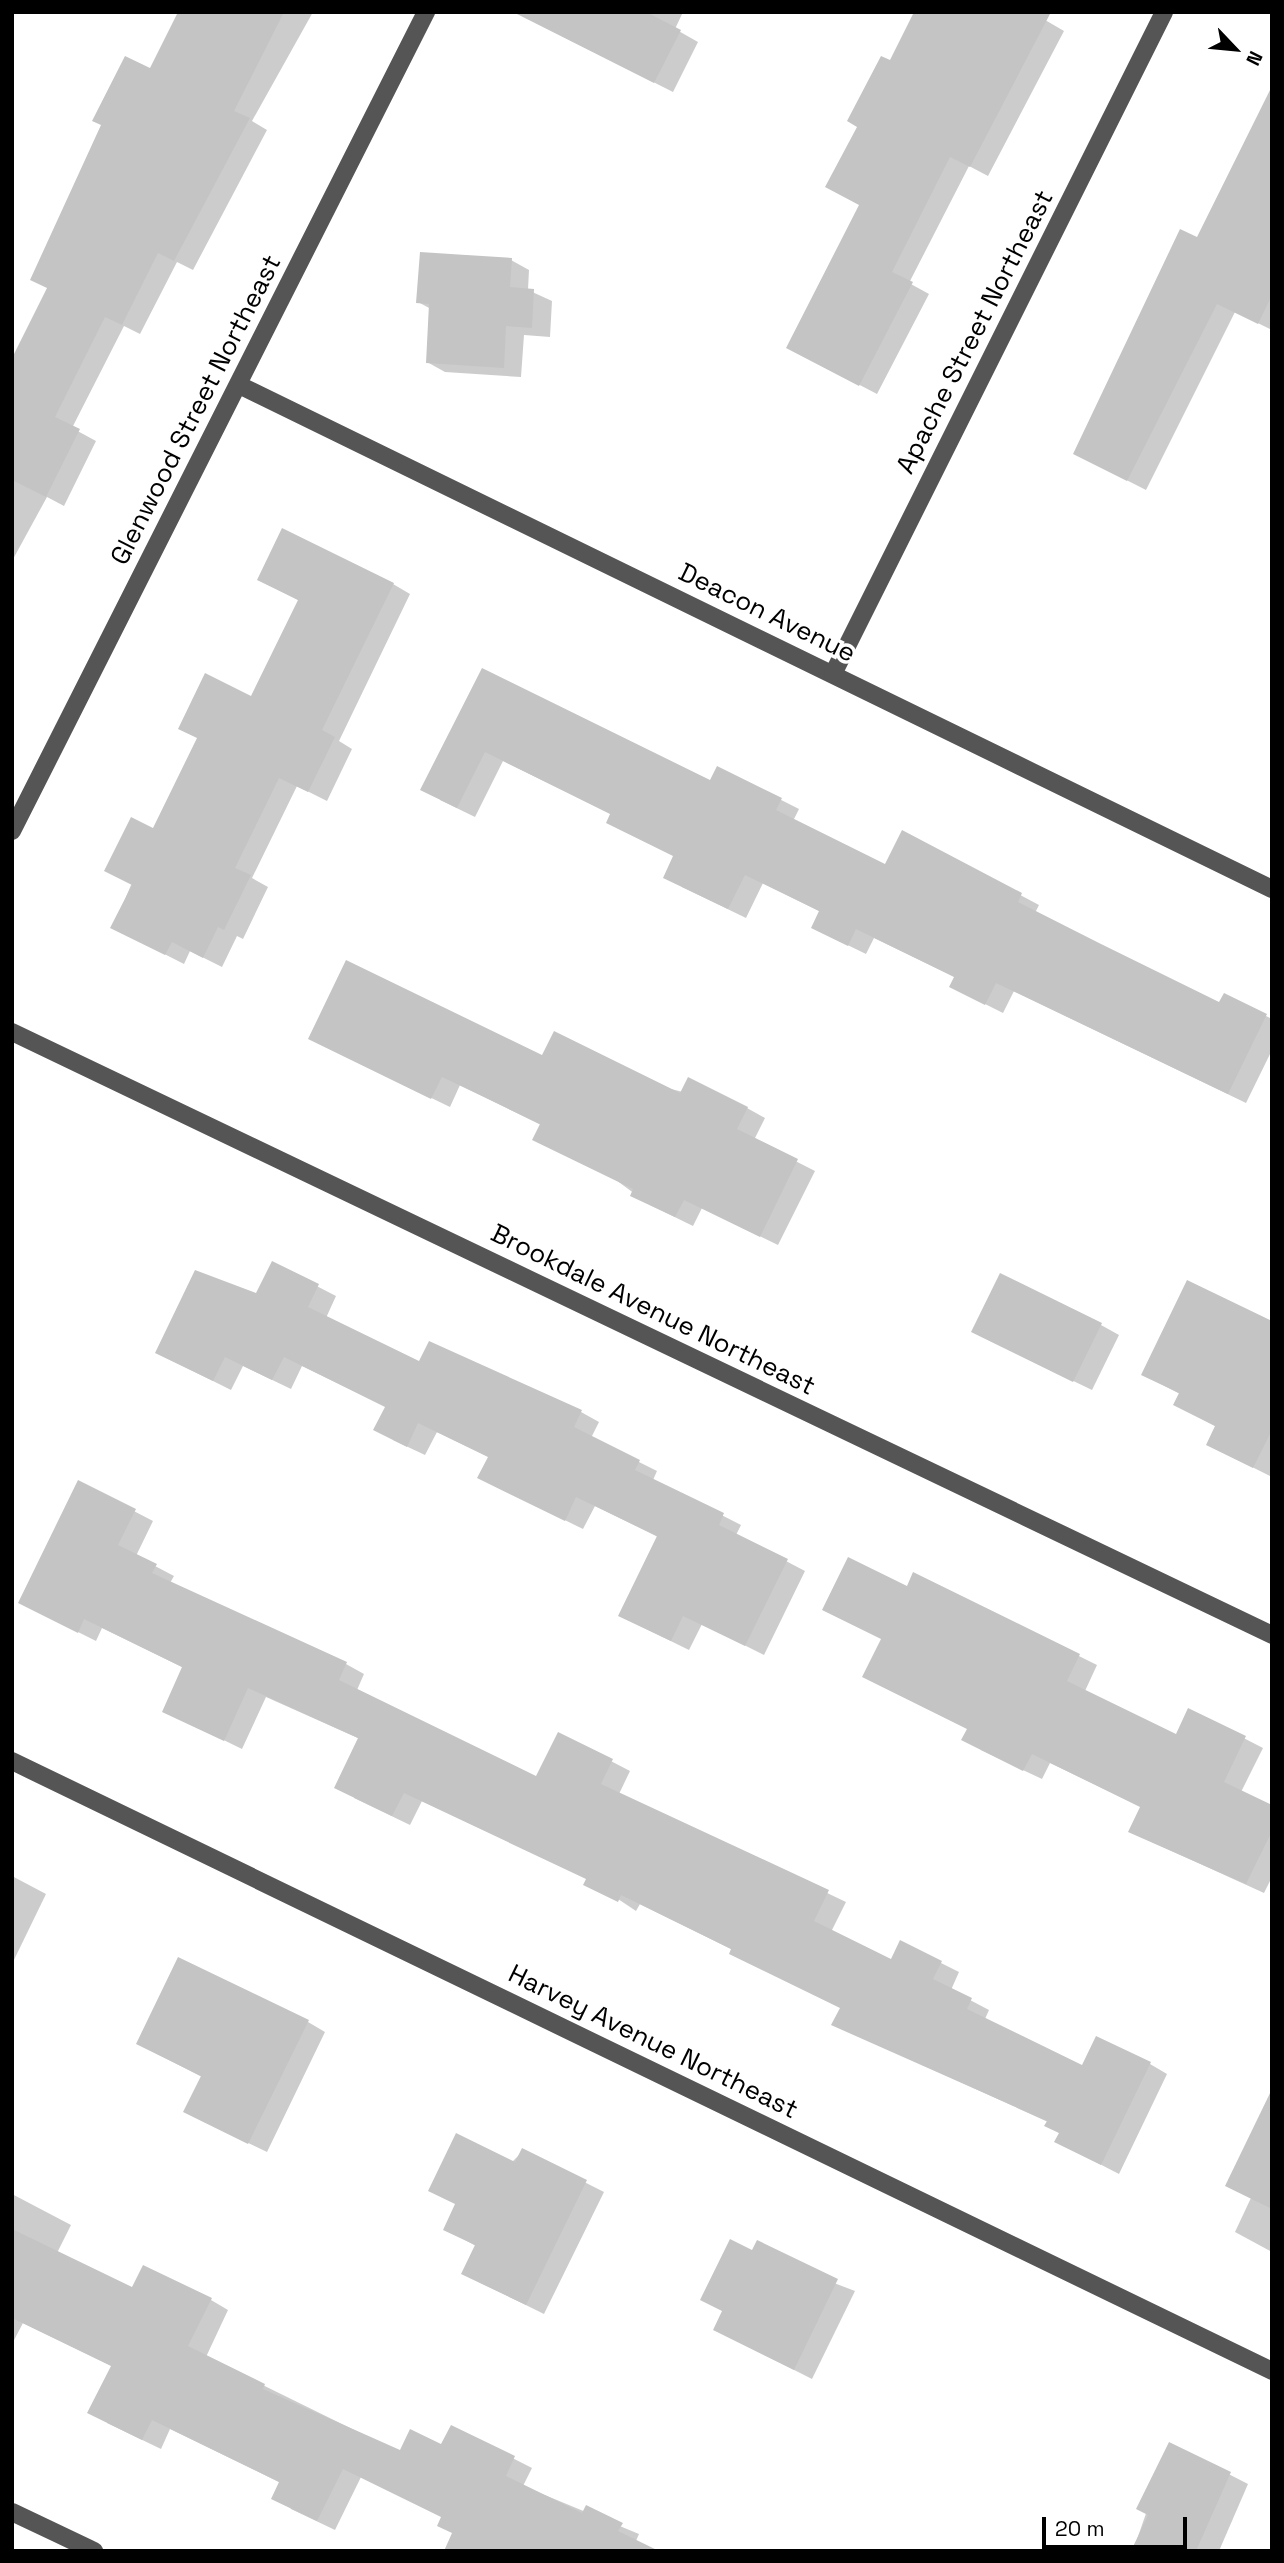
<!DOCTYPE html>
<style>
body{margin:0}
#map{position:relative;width:1284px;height:2563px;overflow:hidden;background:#fff;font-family:"Space Grotesk",sans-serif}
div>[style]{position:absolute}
.shadow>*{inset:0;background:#0003}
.building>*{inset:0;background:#c4c4c4}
.minor>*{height:18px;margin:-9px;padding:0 9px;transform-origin:9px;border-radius:9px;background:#555}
span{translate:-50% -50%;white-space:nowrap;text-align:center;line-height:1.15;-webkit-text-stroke:7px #fff;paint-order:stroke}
.street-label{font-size:26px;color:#000}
.frame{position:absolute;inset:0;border:14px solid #000;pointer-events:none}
.north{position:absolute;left:1200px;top:14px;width:70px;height:70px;-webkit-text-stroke:5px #fff;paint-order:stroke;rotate:116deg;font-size:19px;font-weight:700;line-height:28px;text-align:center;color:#000}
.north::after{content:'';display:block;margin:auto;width:24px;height:32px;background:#000;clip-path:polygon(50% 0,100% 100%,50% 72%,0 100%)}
.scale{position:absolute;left:1042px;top:2517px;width:145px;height:32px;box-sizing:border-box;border:4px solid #000;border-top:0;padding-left:9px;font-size:21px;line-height:24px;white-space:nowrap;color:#000;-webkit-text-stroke:5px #fff;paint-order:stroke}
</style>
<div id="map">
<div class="shadow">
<i style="clip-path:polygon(180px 12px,313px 12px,252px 121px,267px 130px,193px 270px,177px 262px,140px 334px,124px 326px,72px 428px,96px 441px,64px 506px,47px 497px,12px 561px,12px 362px)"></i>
<i style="clip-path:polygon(550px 12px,683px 12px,675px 29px,698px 42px,673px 92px,560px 35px)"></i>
<i style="clip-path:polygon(1040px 17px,1064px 31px,988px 176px,969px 166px,909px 283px,929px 294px,877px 394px,806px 357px,861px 205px,890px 62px)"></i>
<i style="clip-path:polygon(1272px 90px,1272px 330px,1235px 312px,1146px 490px,1093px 463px)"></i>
<i style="clip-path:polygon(511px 260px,529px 270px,528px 290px,552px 301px,550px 337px,524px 335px,521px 377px,445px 372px,427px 362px,431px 309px,418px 302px)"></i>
<i style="clip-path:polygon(259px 580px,393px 584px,410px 594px,339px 741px,352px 749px,327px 801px,297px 786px,252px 878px,268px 887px,243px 939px,237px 936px,222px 967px,190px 951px,184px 964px,113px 928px,154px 830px,252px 698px,300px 601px)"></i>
<i style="clip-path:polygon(483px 670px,711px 782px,718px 768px,799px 809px,793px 821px,886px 866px,903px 832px,1039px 905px,1035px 913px,1220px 1004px,1266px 1016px,1272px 1019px,1272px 1050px,1246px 1103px,1014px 991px,1003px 1013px,969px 996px,955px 977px,874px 938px,866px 954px,831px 937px,821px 912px,763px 883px,746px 918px,682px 887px,675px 856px,612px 814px,503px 761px,475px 817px,440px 800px)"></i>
<i style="clip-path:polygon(328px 1048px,543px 1057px,747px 1108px,765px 1118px,754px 1140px,815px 1171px,778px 1245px,702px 1208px,693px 1226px,650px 1205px,541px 1125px,460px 1085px,450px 1107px)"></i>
<i style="clip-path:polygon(272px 1263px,336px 1296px,326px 1318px,420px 1364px,430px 1343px,581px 1412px,599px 1422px,591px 1438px,657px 1471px,653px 1480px,741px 1525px,736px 1535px,805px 1571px,764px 1655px,702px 1624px,689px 1650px,638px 1625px,658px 1537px,595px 1506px,583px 1529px,497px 1487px,489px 1457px,437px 1432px,425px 1455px,393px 1440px,387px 1407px,302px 1366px,291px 1389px,243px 1366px,231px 1390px,157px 1353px,256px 1296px)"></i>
<i style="clip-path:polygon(1272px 1323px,1272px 1477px,1208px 1445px,1217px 1427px,1175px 1405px,1180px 1394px,1161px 1384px)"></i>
<i style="clip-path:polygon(1101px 1325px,1119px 1335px,1092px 1390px,991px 1341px)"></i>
<i style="clip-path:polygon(78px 1482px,153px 1521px,136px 1556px,174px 1576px,170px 1583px,346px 1664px,364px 1674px,357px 1690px,537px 1778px,559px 1734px,630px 1771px,619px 1794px,846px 1902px,831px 1932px,892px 1961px,901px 1943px,959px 1972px,951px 1990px,989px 2010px,985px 2019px,1083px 2067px,1150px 2064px,1167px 2074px,1119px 2174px,1057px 2142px,1060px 2134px,1048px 2122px,833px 2024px,841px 2008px,733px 1950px,640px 1904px,636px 1911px,588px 1879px,422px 1801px,410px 1825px,354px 1798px,360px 1739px,266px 1697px,242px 1749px,164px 1711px,184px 1668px,102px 1628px,96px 1641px,20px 1603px)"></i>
<i style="clip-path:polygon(914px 1574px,1097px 1665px,1085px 1691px,1177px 1736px,1189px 1710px,1263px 1748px,1241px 1792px,1272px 1807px,1272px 1877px,1264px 1893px,1130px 1832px,1142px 1807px,1050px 1763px,1042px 1779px,981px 1750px,968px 1729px,864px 1677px)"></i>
<i style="clip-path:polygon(12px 1876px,46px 1894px,12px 1964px)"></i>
<i style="clip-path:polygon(308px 2022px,325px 2032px,267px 2152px,203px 2121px,202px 2077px,138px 2044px)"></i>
<i style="clip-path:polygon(523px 2151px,604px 2192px,544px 2314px,481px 2283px,476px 2246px,445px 2229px)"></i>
<i style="clip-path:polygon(1272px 2153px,1272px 2252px,1235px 2232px)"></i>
<i style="clip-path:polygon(12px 2194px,71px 2225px,57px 2253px,133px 2290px,211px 2300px,228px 2310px,206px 2357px,401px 2453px,442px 2447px,452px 2427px,532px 2468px,523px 2486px,639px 2534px,632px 2550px,454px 2534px,443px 2517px,361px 2477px,335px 2530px,291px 2509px,281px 2483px,170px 2429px,161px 2449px,107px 2423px,112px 2366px,23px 2323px,12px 2344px)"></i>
<i style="clip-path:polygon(753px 2252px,855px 2291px,812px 2379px,715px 2330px)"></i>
<i style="clip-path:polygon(1170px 2444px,1248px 2484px,1219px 2551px,1133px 2551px)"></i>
</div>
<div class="building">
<i style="clip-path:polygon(178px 12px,284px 12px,234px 111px,250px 118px,174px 261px,158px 253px,122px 325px,105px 317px,55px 417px,80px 429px,46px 497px,12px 480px,12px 358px,47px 288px,30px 280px,101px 125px,92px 121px,125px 56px,150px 68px)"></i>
<i style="clip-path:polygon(513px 12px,646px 12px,681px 30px,654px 83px)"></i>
<i style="clip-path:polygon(914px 12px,1051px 12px,970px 167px,950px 157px,892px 272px,913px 282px,859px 386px,786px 348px,859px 205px,825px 187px,857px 127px,847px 121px,881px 56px,890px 60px)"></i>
<i style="clip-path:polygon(1272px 86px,1272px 295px,1258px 324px,1217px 304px,1127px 481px,1073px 454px,1180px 229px,1197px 237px)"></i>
<i style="clip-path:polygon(420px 252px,512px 258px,510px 287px,534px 289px,532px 328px,506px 326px,504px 368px,426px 363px,429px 304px,416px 303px)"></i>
<i style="clip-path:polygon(282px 528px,394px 583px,322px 730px,335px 737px,308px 792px,279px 778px,235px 868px,251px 875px,224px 930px,218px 927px,203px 958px,172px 942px,165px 955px,110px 928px,132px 885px,104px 871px,131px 817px,153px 828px,197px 738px,178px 729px,205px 673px,251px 696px,298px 600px,257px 580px)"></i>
<i style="clip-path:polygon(482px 668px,710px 780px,717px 766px,782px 798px,776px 810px,885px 864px,902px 830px,1022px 893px,1018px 902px,1099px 943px,1219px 1002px,1224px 993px,1267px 1014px,1228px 1094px,996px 983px,985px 1005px,949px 987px,954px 977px,856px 929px,848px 946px,811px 928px,819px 911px,745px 875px,728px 909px,663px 878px,673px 856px,606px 823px,610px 814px,485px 752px,457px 808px,420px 790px)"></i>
<i style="clip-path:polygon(346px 960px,542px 1055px,554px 1031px,680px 1093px,688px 1077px,748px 1107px,737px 1129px,798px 1159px,760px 1237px,684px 1200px,675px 1217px,630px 1196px,633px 1189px,532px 1140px,540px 1124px,442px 1077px,431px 1099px,308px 1039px)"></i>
<i style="clip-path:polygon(272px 1261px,319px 1284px,308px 1307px,419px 1361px,429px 1341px,582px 1410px,574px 1427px,640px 1460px,635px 1470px,724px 1513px,719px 1525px,788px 1559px,745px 1646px,683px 1616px,671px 1641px,618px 1616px,657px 1536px,576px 1497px,565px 1521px,477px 1478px,488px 1457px,418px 1423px,407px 1447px,373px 1430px,385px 1407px,284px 1357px,272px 1380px,225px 1357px,213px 1381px,155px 1353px,195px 1270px,256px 1293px)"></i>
<i style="clip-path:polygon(1000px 1273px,1102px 1323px,1073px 1382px,971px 1332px)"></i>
<i style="clip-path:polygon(1187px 1280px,1272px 1321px,1272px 1430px,1253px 1468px,1206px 1445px,1215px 1426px,1173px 1405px,1179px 1393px,1141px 1375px)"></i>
<i style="clip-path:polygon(78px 1480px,136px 1509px,118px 1545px,157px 1564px,152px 1573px,347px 1662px,339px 1680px,536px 1776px,558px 1732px,613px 1759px,601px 1784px,829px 1890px,814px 1921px,891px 1959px,900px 1940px,942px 1961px,933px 1979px,972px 1998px,967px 2009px,1082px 2065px,1096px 2036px,1151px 2062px,1101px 2165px,1054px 2142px,1059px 2133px,1044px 2126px,1047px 2121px,831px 2025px,840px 2008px,729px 1954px,731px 1949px,621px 1895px,618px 1902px,583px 1885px,586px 1879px,404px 1793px,392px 1816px,334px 1788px,358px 1738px,248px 1688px,224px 1741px,162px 1712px,182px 1667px,84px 1619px,78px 1633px,18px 1603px)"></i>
<i style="clip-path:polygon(848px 1557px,907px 1586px,913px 1572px,1080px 1654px,1067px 1681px,1176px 1734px,1188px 1708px,1246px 1736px,1224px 1782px,1272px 1805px,1272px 1831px,1246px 1884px,1128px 1832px,1140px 1807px,1032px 1754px,1023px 1771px,961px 1740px,967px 1729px,862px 1677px,881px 1639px,822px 1610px)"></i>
<i style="clip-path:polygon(178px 1957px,309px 2020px,248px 2144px,183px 2112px,201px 2076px,136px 2044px)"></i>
<i style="clip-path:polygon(1272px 2089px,1272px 2209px,1225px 2186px)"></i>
<i style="clip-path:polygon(456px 2133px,515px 2162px,522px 2148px,587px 2180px,526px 2305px,461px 2274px,475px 2245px,443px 2230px,455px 2204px,428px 2191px)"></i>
<i style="clip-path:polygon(12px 2229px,132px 2287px,143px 2265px,212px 2298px,188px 2346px,265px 2384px,263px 2389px,400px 2450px,410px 2429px,441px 2444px,451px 2425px,515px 2456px,506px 2476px,582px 2513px,586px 2505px,623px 2523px,618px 2531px,659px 2551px,444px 2551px,452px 2533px,437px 2526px,441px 2517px,343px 2469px,317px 2521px,271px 2499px,279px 2482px,152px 2420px,142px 2440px,87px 2413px,111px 2366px,12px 2318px)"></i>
<i style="clip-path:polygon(730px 2239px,752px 2250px,757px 2240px,838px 2279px,794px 2370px,713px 2330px,722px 2311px,700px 2300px)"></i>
<i style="clip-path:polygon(1169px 2442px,1231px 2472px,1196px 2551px,1131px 2551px,1148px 2515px,1136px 2509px)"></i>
</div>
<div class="minor">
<i style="left:239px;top:385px;width:1149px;rotate:26.01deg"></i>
<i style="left:833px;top:674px;width:740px;rotate:-63.43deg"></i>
<i style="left:12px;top:831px;width:918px;rotate:-63.18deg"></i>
<i style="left:12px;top:1032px;width:1397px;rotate:25.57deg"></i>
<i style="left:12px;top:1761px;width:1400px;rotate:25.83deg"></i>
<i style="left:12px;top:2512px;width:91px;rotate:25.4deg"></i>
</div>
<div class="street-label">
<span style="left:975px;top:332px;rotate:-63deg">Apache Street Northeast</span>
<span style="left:196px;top:410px;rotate:-63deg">Glenwood Street Northeast</span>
<span style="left:767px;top:613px;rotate:26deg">Deacon Avenue</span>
<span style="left:653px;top:1310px;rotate:26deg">Brookdale Avenue Northeast</span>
<span style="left:653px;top:2042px;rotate:26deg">Harvey Avenue Northeast</span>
</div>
<div class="frame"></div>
<div class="north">N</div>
<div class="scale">20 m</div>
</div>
